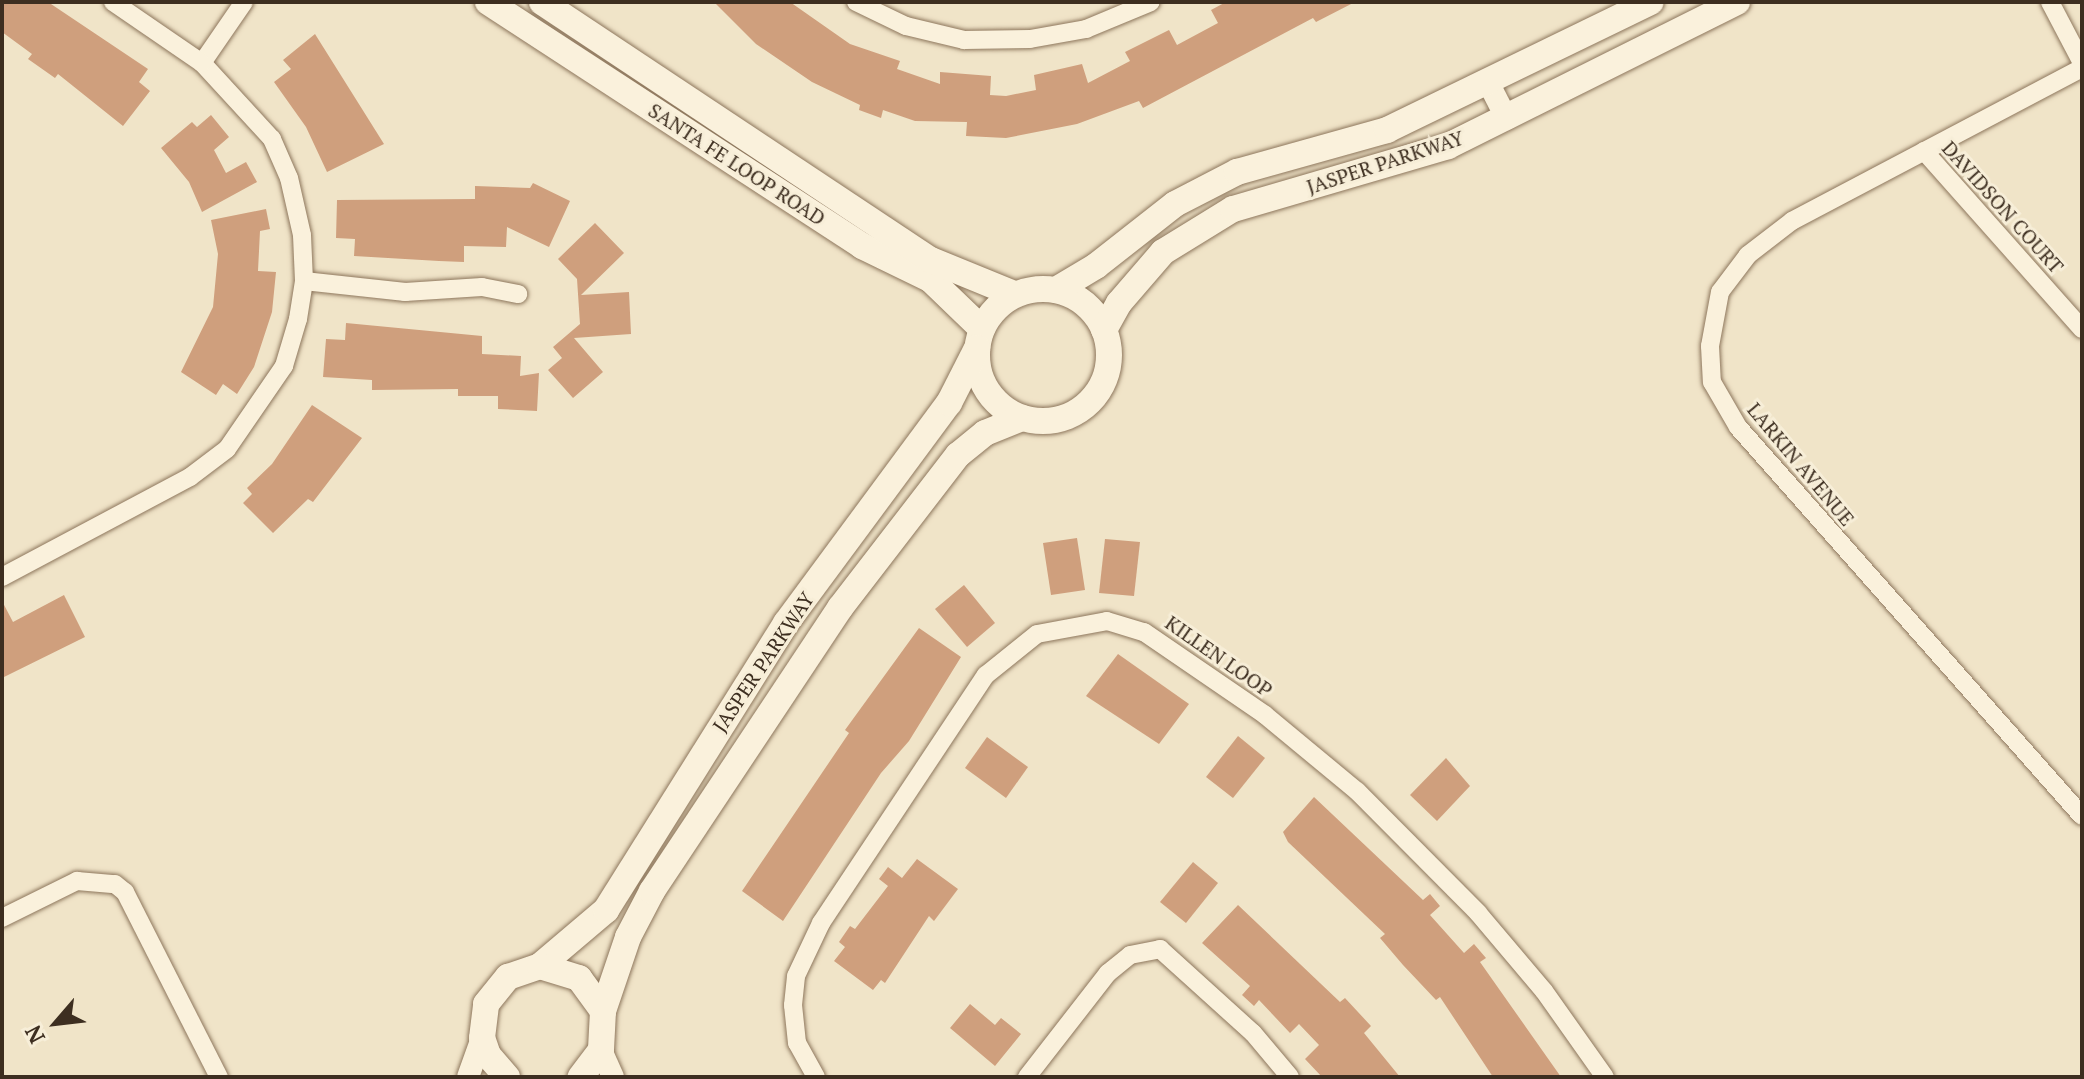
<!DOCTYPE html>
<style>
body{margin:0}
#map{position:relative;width:2084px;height:1079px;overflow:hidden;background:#f0e4c8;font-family:"PT Serif",serif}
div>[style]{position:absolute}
.building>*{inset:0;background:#cf9f7d}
.roads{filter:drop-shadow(0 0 2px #8d765c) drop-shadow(0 0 2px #8d765c)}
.minor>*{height:18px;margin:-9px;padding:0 9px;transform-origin:9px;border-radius:9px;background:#faf1dc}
.tertiary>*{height:22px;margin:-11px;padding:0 11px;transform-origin:11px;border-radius:11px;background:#faf1dc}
.secondary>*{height:26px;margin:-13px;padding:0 13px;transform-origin:13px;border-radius:13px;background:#faf1dc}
.secondary>.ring{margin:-13px;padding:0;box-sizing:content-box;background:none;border:26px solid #faf1dc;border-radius:50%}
span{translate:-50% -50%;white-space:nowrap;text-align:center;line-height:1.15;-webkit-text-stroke:6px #f7eed8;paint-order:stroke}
.street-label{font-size:20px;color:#3d2e20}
.frame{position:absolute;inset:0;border:4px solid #3d2e20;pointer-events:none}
.north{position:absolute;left:16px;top:983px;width:80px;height:80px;-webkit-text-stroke:6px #f7eed8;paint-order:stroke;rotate:242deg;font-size:22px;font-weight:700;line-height:32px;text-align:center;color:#3d2e20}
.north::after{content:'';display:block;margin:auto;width:28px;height:36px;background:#3d2e20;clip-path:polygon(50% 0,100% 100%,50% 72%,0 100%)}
</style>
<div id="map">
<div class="building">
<i style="clip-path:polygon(2px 2px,48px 2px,148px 69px,139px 82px,150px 91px,123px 126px,58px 74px,55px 78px,28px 59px,32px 54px,2px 32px)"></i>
<i style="clip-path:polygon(714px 2px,790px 2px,850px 44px,900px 61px,897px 69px,940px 84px,940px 72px,991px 76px,990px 95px,1006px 96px,1036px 90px,1034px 75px,1082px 64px,1088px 83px,1130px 61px,1125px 52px,1169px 30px,1177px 45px,1218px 23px,1211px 10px,1226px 2px,1355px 2px,1316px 22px,1313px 18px,1143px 108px,1139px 101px,1077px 124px,1006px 138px,966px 136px,967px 122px,915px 121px,883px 110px,881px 118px,859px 110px,860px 105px,812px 82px,756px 44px)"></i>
<i style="clip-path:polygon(315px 34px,384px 144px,327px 172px,306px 127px,274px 82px,291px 69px,283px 60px)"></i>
<i style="clip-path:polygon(211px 115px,229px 137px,214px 150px,226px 173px,246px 162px,257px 182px,202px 212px,189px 182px,161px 148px,192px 122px,197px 127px)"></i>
<i style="clip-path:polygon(533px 183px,570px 201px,549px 247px,507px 227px,506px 247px,464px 246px,464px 262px,439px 261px,354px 256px,355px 239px,336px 238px,337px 200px,475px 199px,475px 186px,530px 188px)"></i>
<i style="clip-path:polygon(266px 209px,270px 229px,260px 231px,258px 271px,276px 272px,272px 312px,254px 367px,237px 394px,223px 384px,216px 395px,181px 372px,213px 307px,218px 254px,211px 220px)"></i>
<i style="clip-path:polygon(595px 223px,624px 253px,581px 295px,629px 292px,631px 334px,574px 338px,603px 372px,573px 398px,548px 370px,562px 358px,553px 347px,580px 324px,577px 279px,558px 259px)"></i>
<i style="clip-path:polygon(346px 323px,482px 336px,482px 354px,521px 356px,520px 376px,539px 373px,537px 411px,498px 409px,498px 396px,458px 396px,458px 389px,372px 390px,372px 380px,323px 377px,326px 339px,345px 340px)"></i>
<i style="clip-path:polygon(312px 405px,362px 438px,313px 502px,308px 499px,273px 533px,243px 503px,252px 494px,247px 488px,272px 464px)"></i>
<i style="clip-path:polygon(1077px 538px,1085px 590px,1051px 595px,1043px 543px)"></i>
<i style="clip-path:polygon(1105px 539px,1140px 542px,1134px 596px,1099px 593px)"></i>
<i style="clip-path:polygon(964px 585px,995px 623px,967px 647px,935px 609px)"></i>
<i style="clip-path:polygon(64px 595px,85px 637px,2px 678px,2px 601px,13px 622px)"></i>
<i style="clip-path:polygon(919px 628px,961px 657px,909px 741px,881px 773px,783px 921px,742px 891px,849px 733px,845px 730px)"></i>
<i style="clip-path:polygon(1118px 654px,1189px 704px,1159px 744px,1086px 696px)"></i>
<i style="clip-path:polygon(1238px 736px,1265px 758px,1233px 798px,1206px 777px)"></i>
<i style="clip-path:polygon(987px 737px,1028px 767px,1006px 798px,965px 768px)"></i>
<i style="clip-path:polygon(1446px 758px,1470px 786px,1437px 821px,1410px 795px)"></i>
<i style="clip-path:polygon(1314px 797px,1423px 900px,1430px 894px,1440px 906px,1430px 915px,1464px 953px,1474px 944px,1486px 958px,1480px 962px,1561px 1077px,1493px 1077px,1440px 997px,1436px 1000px,1403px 965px,1380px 938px,1385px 934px,1288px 842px,1283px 832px)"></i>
<i style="clip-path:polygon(917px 859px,958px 889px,934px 921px,929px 916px,885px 983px,881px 980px,873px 990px,834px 961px,845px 947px,839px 942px,850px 926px,855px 929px,888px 886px,879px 879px,888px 867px,902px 878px)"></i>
<i style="clip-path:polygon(1193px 862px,1218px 883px,1186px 923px,1160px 902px)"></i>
<i style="clip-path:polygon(1238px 905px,1340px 1002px,1345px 998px,1371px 1026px,1364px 1033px,1400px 1077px,1322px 1077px,1305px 1059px,1319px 1045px,1299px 1024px,1290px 1033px,1259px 1000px,1254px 1006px,1242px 995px,1250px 986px,1202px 943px)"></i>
<i style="clip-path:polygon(970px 1004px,995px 1025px,1001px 1018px,1021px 1034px,995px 1066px,950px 1028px)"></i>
</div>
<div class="roads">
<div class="minor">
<i style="left:856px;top:2px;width:55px;rotate:25.6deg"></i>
<i style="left:906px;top:26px;width:60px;rotate:13.6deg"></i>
<i style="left:964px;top:40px;width:66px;rotate:-0.9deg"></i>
<i style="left:1030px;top:39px;width:57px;rotate:-10.1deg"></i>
<i style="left:1086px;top:29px;width:70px;rotate:-22.6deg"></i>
<i style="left:2050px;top:2px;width:69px;rotate:62.3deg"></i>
<i style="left:202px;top:63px;width:74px;rotate:-55.5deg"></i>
<i style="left:2082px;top:68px;width:328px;rotate:152.2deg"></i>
<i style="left:1792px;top:221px;width:56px;rotate:142.3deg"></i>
<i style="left:1748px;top:255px;width:46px;rotate:127.1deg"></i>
<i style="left:1720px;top:292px;width:55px;rotate:100.5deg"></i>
<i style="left:1710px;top:346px;width:36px;rotate:87deg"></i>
<i style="left:1712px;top:382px;width:52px;rotate:60deg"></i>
<i style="left:1738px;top:427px;width:519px;rotate:48.51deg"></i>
<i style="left:1924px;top:151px;width:238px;rotate:48.4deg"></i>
<i style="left:304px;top:281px;width:102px;rotate:6.2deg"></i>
<i style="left:405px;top:292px;width:77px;rotate:-3.7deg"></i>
<i style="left:482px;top:287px;width:37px;rotate:11deg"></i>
<i style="left:2px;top:577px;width:213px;rotate:-28deg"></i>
<i style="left:190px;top:477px;width:46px;rotate:-37.1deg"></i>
<i style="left:227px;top:449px;width:101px;rotate:-55.5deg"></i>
<i style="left:284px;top:366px;width:49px;rotate:-73.4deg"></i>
<i style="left:298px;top:319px;width:38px;rotate:-81deg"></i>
<i style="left:304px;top:281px;width:46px;rotate:-92.5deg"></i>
<i style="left:302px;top:235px;width:58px;rotate:-102.8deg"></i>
<i style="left:289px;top:178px;width:43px;rotate:-113.6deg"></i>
<i style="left:272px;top:139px;width:103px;rotate:-132.6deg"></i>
<i style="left:202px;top:63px;width:108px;rotate:-145.6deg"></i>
<i style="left:2px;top:918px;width:84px;rotate:-26.3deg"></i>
<i style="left:77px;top:881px;width:38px;rotate:5deg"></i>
<i style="left:115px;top:884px;width:13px;rotate:39deg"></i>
<i style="left:125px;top:892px;width:208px;rotate:63.1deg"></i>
<i style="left:816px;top:1077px;width:39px;rotate:-119deg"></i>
<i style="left:797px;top:1043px;width:38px;rotate:-96deg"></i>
<i style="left:793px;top:1005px;width:29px;rotate:-84deg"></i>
<i style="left:796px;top:976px;width:59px;rotate:-64.7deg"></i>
<i style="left:821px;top:923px;width:298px;rotate:-56.4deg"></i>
<i style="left:986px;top:675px;width:65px;rotate:-38.8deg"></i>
<i style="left:1037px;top:634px;width:71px;rotate:-10.5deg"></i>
<i style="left:1107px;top:621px;width:39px;rotate:17deg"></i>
<i style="left:1144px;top:632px;width:147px;rotate:34.4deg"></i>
<i style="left:1265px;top:715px;width:119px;rotate:39.6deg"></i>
<i style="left:1357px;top:791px;width:172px;rotate:45.2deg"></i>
<i style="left:1478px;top:913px;width:102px;rotate:49.8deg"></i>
<i style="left:1544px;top:991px;width:105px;rotate:54.7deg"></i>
<i style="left:1027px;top:1077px;width:132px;rotate:-52.1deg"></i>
<i style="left:1108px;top:973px;width:28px;rotate:-39deg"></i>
<i style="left:1130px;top:955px;width:31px;rotate:-11deg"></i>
<i style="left:1160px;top:949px;width:125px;rotate:42.1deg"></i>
<i style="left:1253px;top:1033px;width:57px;rotate:49.9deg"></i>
</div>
<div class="tertiary">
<i style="left:1489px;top:84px;width:39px;rotate:63deg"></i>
<i style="left:601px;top:1050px;width:30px;rotate:66deg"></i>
<i style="left:468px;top:1077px;width:41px;rotate:-70.3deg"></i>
</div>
<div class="secondary">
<i style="left:488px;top:2px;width:447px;rotate:33.1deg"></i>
<i style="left:862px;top:246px;width:76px;rotate:25.9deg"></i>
<i style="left:930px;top:279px;width:72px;rotate:43.9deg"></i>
<i style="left:542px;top:2px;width:467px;rotate:33.6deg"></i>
<i style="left:931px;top:260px;width:90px;rotate:22.3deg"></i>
<i class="ring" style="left:977px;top:289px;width:106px;height:106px"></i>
<i style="left:1056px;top:290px;width:47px;rotate:-31deg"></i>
<i style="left:1096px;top:266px;width:100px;rotate:-38.1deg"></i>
<i style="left:1175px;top:204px;width:70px;rotate:-27.3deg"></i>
<i style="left:1237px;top:172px;width:156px;rotate:-15.6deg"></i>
<i style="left:1387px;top:130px;width:293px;rotate:-25.9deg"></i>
<i style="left:1104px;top:330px;width:31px;rotate:-61deg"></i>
<i style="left:1119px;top:303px;width:67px;rotate:-49.2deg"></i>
<i style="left:1163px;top:252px;width:82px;rotate:-31.6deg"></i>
<i style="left:1233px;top:209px;width:224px;rotate:-16.3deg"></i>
<i style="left:1448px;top:146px;width:323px;rotate:-26.5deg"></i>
<i style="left:540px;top:966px;width:87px;rotate:-40.3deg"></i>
<i style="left:606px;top:910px;width:339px;rotate:-57.9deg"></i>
<i style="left:786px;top:623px;width:274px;rotate:-53.5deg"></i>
<i style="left:949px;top:403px;width:62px;rotate:-63deg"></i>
<i style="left:603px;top:1011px;width:78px;rotate:-71.3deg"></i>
<i style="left:628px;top:937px;width:52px;rotate:-62.4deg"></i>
<i style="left:652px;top:891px;width:340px;rotate:-56.4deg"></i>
<i style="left:840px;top:608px;width:193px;rotate:-52.4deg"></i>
<i style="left:958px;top:455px;width:35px;rotate:-39deg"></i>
<i style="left:985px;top:433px;width:40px;rotate:-22deg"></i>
<i style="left:507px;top:1077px;width:29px;rotate:-131deg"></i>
<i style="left:488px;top:1055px;width:18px;rotate:-109deg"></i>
<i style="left:482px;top:1038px;width:34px;rotate:-83deg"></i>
<i style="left:486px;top:1004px;width:35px;rotate:-51deg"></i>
<i style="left:508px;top:977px;width:34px;rotate:-19deg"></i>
<i style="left:540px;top:966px;width:41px;rotate:17.1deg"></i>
<i style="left:579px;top:978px;width:41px;rotate:54deg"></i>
<i style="left:603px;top:1011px;width:39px;rotate:93deg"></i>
<i style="left:601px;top:1050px;width:34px;rotate:127deg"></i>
</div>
</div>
<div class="street-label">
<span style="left:1385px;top:162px;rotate:-18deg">JASPER PARKWAY</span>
<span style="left:737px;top:164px;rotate:33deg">SANTA FE LOOP ROAD</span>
<span style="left:2003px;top:207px;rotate:48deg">DAVIDSON COURT</span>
<span style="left:1801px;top:464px;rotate:50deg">LARKIN AVENUE</span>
<span style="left:1219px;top:656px;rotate:35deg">KILLEN LOOP</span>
<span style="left:763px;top:662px;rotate:-56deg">JASPER PARKWAY</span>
</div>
<div class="frame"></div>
<div class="north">N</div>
</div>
